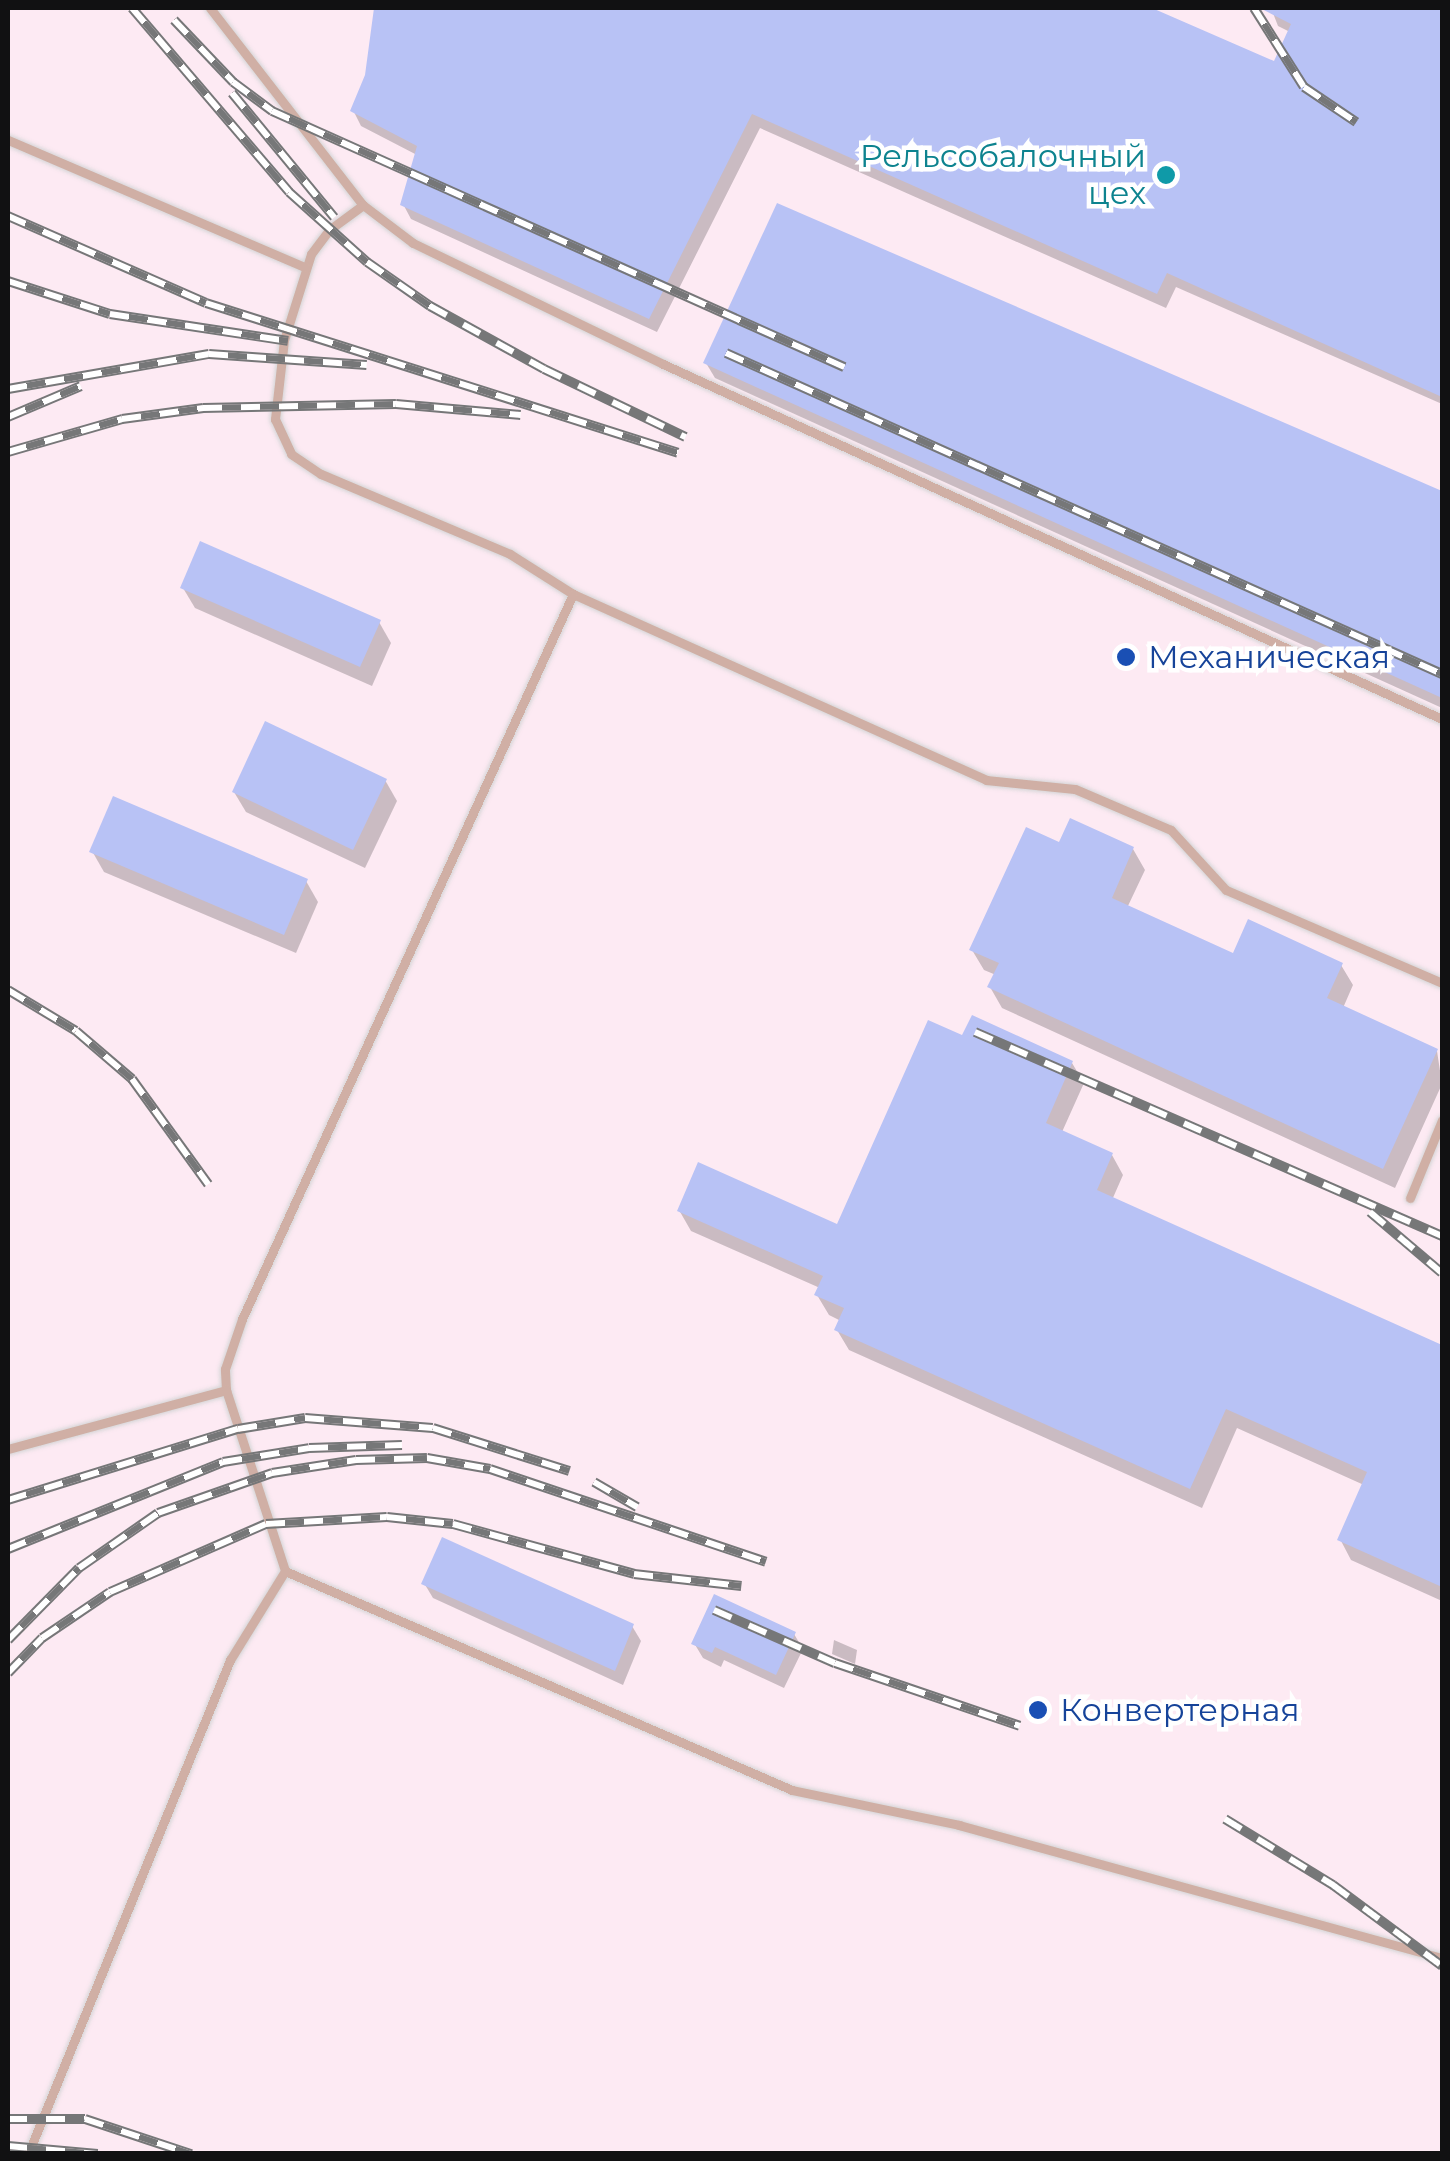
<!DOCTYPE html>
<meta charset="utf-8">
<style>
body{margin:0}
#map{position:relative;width:1450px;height:2161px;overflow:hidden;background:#f9fafb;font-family:Montserrat,sans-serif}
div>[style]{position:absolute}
.industrial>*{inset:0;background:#fdeaf3}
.shadow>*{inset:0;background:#0003}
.building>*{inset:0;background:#b8c2f5}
.roads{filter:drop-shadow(0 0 2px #d4d5d6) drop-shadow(0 0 2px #d4d5d6)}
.lane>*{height:9px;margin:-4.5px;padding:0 4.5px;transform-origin:4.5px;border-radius:4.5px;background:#d0afa5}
.rail>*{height:10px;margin-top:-5px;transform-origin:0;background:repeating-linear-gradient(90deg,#fff 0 19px,#767778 0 38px);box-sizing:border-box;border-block:2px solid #767778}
.dots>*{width:28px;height:28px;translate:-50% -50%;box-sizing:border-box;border:5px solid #fff;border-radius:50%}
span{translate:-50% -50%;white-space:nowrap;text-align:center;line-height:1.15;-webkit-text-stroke:9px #fff;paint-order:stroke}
.culture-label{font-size:32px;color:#0d838f}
.right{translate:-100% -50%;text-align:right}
.transit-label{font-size:32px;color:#164399}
.left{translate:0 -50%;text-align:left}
.frame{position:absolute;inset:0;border:10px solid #111112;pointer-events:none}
</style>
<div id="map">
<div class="industrial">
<i style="clip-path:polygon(8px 8px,1442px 8px,1442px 2153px,8px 2153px)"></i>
</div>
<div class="shadow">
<i style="clip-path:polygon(376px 8px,1145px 8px,1275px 64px,1290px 32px,1278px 26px,1271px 8px,1442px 8px,1442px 404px,1176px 287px,1166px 308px,760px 128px,657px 332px,411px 219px,403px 204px,417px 155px,361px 126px,353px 110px,368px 75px)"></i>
<i style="clip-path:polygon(778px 206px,1442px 494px,1442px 708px,715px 378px,706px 363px)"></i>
<i style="clip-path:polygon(183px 588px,379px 622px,391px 643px,372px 686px,195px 608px)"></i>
<i style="clip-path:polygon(385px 780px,397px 801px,365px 868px,246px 812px,234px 792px)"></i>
<i style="clip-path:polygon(1060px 846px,1133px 849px,1145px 870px,1127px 908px,1234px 956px,1341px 965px,1353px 985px,1343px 1008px,1437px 1051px,1442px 1084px,1395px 1188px,1002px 1008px,990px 987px,996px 975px,984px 970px,972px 950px)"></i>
<i style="clip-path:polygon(92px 851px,306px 881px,318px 902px,296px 953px,104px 872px)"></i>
<i style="clip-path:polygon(964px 1039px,1072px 1063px,1084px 1083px,1062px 1132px,1112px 1155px,1123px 1175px,1112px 1200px,1442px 1348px,1442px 1601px,1351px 1560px,1340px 1539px,1364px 1485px,1237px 1428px,1202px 1508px,849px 1350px,837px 1330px,841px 1321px,829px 1315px,817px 1295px,820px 1288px,691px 1231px,679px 1210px,838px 1227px)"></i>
<i style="clip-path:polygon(424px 1583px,632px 1626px,641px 1641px,623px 1685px,433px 1598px)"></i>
<i style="clip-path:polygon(794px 1634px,803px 1649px,784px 1688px,724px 1660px,721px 1667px,703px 1658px,694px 1643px)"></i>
<i style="clip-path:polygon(834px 1640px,857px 1650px,855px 1664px,832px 1654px)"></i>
</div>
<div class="building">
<i style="clip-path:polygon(374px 8px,1152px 8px,1274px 61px,1291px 24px,1260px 8px,1442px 8px,1442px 397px,1167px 273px,1157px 294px,752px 114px,649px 319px,400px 205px,417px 146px,350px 111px,365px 75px)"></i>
<i style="clip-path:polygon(777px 203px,1442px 491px,1442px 698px,703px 363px)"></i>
<i style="clip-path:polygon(200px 541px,381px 620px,360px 667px,180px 588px)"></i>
<i style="clip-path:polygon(265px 721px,387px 779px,353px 850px,232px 792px)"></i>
<i style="clip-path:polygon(113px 796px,308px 879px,284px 935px,89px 852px)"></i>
<i style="clip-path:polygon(1070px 818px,1134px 847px,1112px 898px,1233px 953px,1248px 919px,1343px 963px,1327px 998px,1438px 1049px,1383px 1169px,987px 987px,999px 963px,969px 950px,1026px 827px,1059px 842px)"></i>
<i style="clip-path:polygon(972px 1015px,1073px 1061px,1046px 1123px,1113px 1153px,1097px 1190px,1442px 1345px,1442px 1587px,1337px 1540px,1367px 1472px,1226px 1409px,1190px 1489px,834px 1330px,844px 1308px,814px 1295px,823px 1276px,677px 1211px,698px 1162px,837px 1224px,928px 1020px,962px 1035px)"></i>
<i style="clip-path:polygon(442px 1537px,634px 1624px,615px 1671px,421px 1584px)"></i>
<i style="clip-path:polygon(714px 1594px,796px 1632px,776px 1675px,715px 1647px,712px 1653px,691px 1644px)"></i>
</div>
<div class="roads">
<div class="lane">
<i style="left:210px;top:8px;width:249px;rotate:52.2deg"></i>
<i style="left:363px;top:205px;width:42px;rotate:143.7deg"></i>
<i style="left:329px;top:230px;width:30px;rotate:127deg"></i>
<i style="left:311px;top:254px;width:90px;rotate:107.4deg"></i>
<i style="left:284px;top:340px;width:80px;rotate:96.5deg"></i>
<i style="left:275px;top:419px;width:38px;rotate:65deg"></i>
<i style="left:291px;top:454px;width:36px;rotate:34deg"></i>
<i style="left:321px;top:474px;width:205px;rotate:22.9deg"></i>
<i style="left:510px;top:554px;width:75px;rotate:32.4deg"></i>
<i style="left:573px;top:594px;width:453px;rotate:24.2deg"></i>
<i style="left:986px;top:780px;width:89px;rotate:5.8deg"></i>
<i style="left:1075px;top:789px;width:104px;rotate:23.1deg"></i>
<i style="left:1171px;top:830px;width:81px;rotate:47.5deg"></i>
<i style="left:1226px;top:890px;width:235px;rotate:23.3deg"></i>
<i style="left:8px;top:140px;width:324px;rotate:23.2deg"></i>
<i style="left:363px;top:205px;width:63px;rotate:37.2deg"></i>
<i style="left:413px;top:243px;width:278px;rotate:25.8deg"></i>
<i style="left:663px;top:364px;width:856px;rotate:24.5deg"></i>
<i style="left:1410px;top:1198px;width:84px;rotate:-67.7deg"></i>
<i style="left:226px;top:1390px;width:21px;rotate:-93deg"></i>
<i style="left:225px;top:1369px;width:53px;rotate:-71.2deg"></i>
<i style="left:242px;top:1319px;width:797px;rotate:-65.46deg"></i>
<i style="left:8px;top:1449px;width:226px;rotate:-15.1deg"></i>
<i style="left:226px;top:1390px;width:190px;rotate:71.9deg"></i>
<i style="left:285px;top:1571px;width:552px;rotate:23.36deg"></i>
<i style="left:792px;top:1790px;width:171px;rotate:11.8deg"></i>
<i style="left:959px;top:1825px;width:501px;rotate:15.4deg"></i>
<i style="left:28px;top:2154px;width:534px;rotate:-67.76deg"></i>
<i style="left:230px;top:1660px;width:105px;rotate:-58.3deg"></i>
</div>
</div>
<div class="rail">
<i style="left:132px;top:8px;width:242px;rotate:49.5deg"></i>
<i style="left:289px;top:192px;width:105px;rotate:41.9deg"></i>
<i style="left:367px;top:262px;width:77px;rotate:34.9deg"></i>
<i style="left:430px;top:306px;width:130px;rotate:28.9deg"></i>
<i style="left:544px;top:369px;width:157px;rotate:25.7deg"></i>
<i style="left:1254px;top:8px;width:93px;rotate:57.7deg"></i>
<i style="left:1304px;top:87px;width:63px;rotate:33.9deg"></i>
<i style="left:174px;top:20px;width:86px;rotate:46.4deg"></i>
<i style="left:233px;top:82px;width:49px;rotate:36.6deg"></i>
<i style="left:272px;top:111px;width:627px;rotate:24.11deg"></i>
<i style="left:232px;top:93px;width:161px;rotate:50.6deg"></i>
<i style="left:8px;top:216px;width:216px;rotate:23.7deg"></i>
<i style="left:206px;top:303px;width:495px;rotate:17.6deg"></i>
<i style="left:8px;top:281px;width:107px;rotate:17.9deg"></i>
<i style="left:110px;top:314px;width:180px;rotate:8.6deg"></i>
<i style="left:726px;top:353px;width:785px;rotate:24.15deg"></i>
<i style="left:8px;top:389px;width:204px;rotate:-9.9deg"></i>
<i style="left:209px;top:354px;width:158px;rotate:4deg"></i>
<i style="left:8px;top:417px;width:79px;rotate:-23deg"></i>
<i style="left:8px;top:452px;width:119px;rotate:-16.1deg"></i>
<i style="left:122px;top:419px;width:82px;rotate:-7.7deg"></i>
<i style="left:203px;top:408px;width:193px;rotate:-1.2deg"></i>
<i style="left:396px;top:404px;width:125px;rotate:5deg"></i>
<i style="left:8px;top:990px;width:79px;rotate:31.1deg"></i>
<i style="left:76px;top:1031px;width:74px;rotate:40.6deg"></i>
<i style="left:132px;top:1079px;width:130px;rotate:54.1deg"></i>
<i style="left:975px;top:1032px;width:510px;rotate:23.6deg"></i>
<i style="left:1370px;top:1212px;width:94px;rotate:40.3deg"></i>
<i style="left:594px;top:1482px;width:50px;rotate:30.2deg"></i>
<i style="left:8px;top:1500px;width:241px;rotate:-17.2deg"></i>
<i style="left:238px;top:1429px;width:68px;rotate:-9.3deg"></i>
<i style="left:305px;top:1418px;width:128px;rotate:4.5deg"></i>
<i style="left:433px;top:1428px;width:143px;rotate:17.5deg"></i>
<i style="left:8px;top:1549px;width:232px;rotate:-22deg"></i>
<i style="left:223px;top:1462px;width:87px;rotate:-9.2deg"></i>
<i style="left:309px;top:1448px;width:93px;rotate:-1.8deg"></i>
<i style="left:714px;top:1610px;width:132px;rotate:23.7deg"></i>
<i style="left:835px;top:1663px;width:195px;rotate:18.8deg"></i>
<i style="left:8px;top:1640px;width:101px;rotate:-45.4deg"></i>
<i style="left:79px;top:1568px;width:96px;rotate:-34.8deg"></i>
<i style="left:158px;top:1513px;width:121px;rotate:-19.3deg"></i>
<i style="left:272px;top:1473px;width:85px;rotate:-8.8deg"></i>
<i style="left:356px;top:1460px;width:71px;rotate:-1.6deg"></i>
<i style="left:427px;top:1458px;width:64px;rotate:9.9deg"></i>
<i style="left:490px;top:1469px;width:291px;rotate:18.6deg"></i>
<i style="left:8px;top:1673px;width:49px;rotate:-45.8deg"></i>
<i style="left:42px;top:1638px;width:82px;rotate:-34.1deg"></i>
<i style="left:110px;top:1592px;width:170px;rotate:-23.6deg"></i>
<i style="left:266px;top:1524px;width:121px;rotate:-3.3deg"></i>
<i style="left:387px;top:1517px;width:66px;rotate:6.1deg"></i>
<i style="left:453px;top:1524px;width:188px;rotate:15.4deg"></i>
<i style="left:634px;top:1574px;width:108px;rotate:6.4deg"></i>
<i style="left:1225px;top:1819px;width:127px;rotate:31.4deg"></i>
<i style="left:1333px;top:1885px;width:136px;rotate:36.6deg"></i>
<i style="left:8px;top:2119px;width:77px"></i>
<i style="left:85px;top:2119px;width:112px;rotate:18.3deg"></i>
<i style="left:8px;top:2146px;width:90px;rotate:5.1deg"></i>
</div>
<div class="dots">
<i style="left:1166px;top:175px;background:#0f9aa8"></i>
<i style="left:1126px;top:657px;background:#1a4fb4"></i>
<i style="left:1038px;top:1710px;background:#1a4fb4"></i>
</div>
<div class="culture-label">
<span class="right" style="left:1146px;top:175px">Рельсобалочный<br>цех</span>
</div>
<div class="transit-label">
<span class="left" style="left:1148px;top:657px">Механическая</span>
<span class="left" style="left:1060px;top:1710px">Конвертерная</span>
</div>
<div class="frame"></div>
</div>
